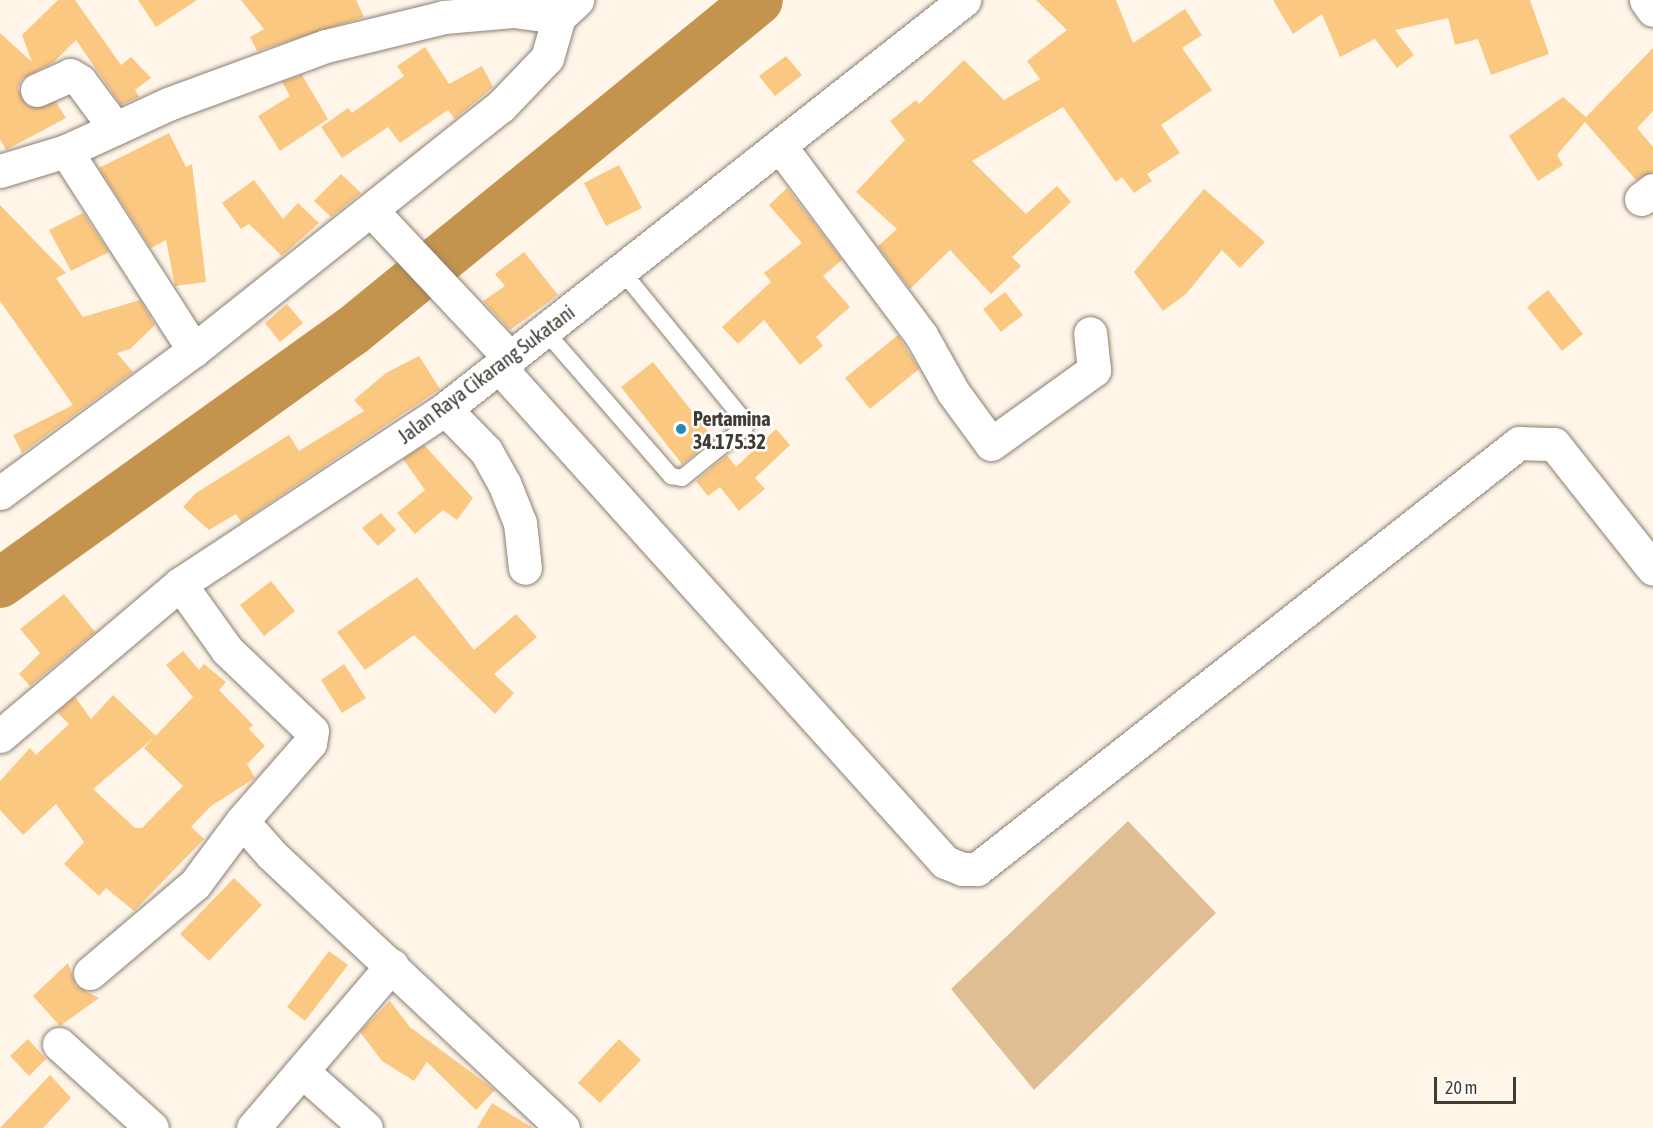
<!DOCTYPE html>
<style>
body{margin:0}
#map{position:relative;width:1653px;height:1128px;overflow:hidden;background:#fff5e9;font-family:"Asap Condensed",sans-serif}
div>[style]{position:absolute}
.green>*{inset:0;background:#dfbe93}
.river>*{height:50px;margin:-25px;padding:0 25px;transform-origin:25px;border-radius:25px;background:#c4934d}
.building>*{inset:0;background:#fbc882}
.roads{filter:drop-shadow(0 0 2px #8a7f71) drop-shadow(0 0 2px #8a7f71)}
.service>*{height:16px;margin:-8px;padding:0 8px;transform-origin:8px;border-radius:8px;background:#fff}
.minor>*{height:33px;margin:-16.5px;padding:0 16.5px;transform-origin:16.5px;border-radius:16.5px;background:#fff}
.secondary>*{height:33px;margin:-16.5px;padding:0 16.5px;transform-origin:16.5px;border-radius:16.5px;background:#fff}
.dots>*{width:16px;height:16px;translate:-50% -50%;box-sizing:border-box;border:3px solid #fff;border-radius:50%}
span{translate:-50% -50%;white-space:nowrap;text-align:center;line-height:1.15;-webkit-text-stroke:5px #fff;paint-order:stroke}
.street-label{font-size:20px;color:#403b35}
.poi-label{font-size:20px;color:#403b35;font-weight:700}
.left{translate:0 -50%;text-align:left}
.scale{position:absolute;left:1434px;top:1077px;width:82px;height:27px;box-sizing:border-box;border:3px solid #403b35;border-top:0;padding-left:8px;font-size:18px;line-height:21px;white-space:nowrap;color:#403b35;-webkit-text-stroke:4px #fff;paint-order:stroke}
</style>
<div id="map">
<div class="green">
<i style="clip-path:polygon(1128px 821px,1216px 913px,1034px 1090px,951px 989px)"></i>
</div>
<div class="river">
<i style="left:0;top:583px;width:432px;rotate:-35.6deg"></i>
<i style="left:351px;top:332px;width:525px;rotate:-39.2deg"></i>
</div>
<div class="building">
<i style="clip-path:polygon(58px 0,75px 0,121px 65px,131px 57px,151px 78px,135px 90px,139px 97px,121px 105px,76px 40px,54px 62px,22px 79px,18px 88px,27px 106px,56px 102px,66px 118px,6px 150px,0 139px,0 33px,32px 62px,22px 35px)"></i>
<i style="clip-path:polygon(138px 0,197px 0,156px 27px)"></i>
<i style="clip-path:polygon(241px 0,356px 0,364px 17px,257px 51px,250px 37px,264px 29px)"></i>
<i style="clip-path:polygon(1036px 0,1116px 0,1133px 43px,1185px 9px,1202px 35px,1182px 48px,1212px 90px,1161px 125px,1180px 153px,1147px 174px,1152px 181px,1134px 193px,1122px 177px,1116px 182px,1063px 107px,972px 161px,1026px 214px,1057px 186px,1071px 202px,1012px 257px,1021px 266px,991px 294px,950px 250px,910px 289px,878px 246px,897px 229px,856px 192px,905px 140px,890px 121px,916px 100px,919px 104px,964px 60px,1004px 100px,1040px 79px,1027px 61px,1067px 30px)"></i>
<i style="clip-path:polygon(1273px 0,1530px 0,1549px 54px,1491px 75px,1478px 39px,1455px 45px,1448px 18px,1395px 30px,1414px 55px,1397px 68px,1375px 39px,1340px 57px,1322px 14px,1293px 34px)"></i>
<i style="clip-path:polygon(425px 47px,449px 84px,482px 66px,493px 87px,455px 119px,448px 110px,400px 143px,388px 127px,342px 158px,321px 127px,348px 108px,352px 113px,404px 76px,397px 66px)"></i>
<i style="clip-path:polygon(1653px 48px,1653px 111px,1637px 128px,1653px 147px,1653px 172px,1636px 180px,1585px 122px,1557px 155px,1563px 165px,1538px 181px,1509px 136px,1563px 97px,1586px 117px)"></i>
<i style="clip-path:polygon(786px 56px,802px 75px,775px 96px,759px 76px)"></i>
<i style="clip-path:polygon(302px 75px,328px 119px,280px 151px,258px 116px,290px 96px,282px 82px)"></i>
<i style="clip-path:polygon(169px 133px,186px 167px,192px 164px,206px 282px,175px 286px,166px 240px,151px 248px,99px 168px)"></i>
<i style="clip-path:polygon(619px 165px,642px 208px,606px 226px,584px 183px)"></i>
<i style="clip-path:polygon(341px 174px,361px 193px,331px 217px,314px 201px)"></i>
<i style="clip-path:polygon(254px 180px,283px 219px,298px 203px,319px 223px,282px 256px,249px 224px,241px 229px,222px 203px)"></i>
<i style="clip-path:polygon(787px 188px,842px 260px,823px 276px,850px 307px,816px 337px,823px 346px,800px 365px,764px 320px,738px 344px,722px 327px,771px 282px,764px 273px,802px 243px,769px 205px)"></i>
<i style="clip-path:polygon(1204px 189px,1265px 242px,1240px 268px,1222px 250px,1186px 294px,1163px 311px,1134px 272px)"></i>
<i style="clip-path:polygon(0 205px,66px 273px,56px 278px,83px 317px,140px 300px,155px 325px,130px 349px,117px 353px,133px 372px,22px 453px,13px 435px,73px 405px,0 301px)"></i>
<i style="clip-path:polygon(83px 213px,109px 252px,71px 271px,49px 230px)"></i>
<i style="clip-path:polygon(524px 252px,558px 295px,510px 330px,483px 301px,505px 286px,495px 274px)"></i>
<i style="clip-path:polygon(1548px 290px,1583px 334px,1562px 351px,1527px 307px)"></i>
<i style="clip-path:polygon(1005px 292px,1023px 315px,1001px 332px,983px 309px)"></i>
<i style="clip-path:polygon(287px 304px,303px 323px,280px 342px,265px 323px)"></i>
<i style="clip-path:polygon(898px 335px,919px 369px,870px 409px,845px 378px)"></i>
<i style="clip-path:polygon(419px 356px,440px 389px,241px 522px,236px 514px,209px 530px,183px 507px,196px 493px,289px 435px,299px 451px,364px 411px,354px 400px,386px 373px)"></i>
<i style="clip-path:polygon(653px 362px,714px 439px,682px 464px,621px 387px)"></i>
<i style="clip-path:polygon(776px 429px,790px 445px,755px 478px,765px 489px,739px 511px,720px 487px,708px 496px,696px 481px,727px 455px,736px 467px)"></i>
<i style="clip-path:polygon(424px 445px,473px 498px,457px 520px,443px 510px,415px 534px,397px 513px,425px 490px,403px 459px)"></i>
<i style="clip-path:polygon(381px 513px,396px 530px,378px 546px,362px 528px)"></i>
<i style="clip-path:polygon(417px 577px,474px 650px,516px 614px,537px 637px,494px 674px,514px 693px,495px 714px,414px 635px,365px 670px,337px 632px)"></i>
<i style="clip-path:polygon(271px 581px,295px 611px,264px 636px,240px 605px)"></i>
<i style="clip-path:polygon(64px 594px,95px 632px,30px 686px,19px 674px,40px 653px,20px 629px)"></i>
<i style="clip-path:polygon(183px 651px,199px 670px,204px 664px,226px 682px,219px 690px,253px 725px,249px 729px,265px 746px,247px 764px,255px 778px,211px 806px,191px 827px,204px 839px,134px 911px,106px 888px,99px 896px,64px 864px,84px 842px,56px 804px,23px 835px,0 810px,0 781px,30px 748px,36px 755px,69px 724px,57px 712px,75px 697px,91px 719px,113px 695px,156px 736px,93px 789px,135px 828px,142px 828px,183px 786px,144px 748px,193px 697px,166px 665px)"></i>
<i style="clip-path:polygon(344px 664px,366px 698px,342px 713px,321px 680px)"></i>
<i style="clip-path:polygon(234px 878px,262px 905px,209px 961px,180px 934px)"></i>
<i style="clip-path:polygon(329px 951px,348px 965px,305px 1021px,287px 1007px)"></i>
<i style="clip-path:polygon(68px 963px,76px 986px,99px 998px,60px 1026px,33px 996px)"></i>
<i style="clip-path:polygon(390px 1001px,410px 1027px,495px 1090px,476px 1110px,427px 1062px,414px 1081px,382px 1061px,360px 1032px)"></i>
<i style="clip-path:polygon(28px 1039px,46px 1059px,29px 1076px,10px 1056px)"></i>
<i style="clip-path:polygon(619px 1039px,641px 1060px,600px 1103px,578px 1083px)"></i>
<i style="clip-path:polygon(50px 1075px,71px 1098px,43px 1128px,0 1128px)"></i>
<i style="clip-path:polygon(492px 1103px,533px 1128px,477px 1128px)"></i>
</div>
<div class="roads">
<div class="service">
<i style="left:546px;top:332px;width:191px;rotate:49deg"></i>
<i style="left:671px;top:476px;width:11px;rotate:10deg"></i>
<i style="left:682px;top:478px;width:81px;rotate:-39deg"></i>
<i style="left:745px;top:427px;width:8px;rotate:-104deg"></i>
<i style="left:743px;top:419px;width:191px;rotate:-129.3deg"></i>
</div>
<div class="minor">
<i style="left:1646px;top:0;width:12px;rotate:55deg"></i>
<i style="left:37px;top:90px;width:36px;rotate:-24deg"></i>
<i style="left:70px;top:75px;width:12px;rotate:31deg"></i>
<i style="left:80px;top:81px;width:59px;rotate:53.3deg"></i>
<i style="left:780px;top:146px;width:236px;rotate:53.3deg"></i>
<i style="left:921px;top:335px;width:65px;rotate:60.7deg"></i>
<i style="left:953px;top:392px;width:64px;rotate:53.8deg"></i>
<i style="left:991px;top:444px;width:127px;rotate:-35.7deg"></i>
<i style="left:1094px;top:370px;width:37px;rotate:-96deg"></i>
<i style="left:66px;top:151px;width:237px;rotate:57.3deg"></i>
<i style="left:0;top:171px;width:69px;rotate:-16.9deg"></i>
<i style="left:66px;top:151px;width:112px;rotate:-24.7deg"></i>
<i style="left:168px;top:104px;width:168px;rotate:-20.2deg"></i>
<i style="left:326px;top:46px;width:122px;rotate:-13.8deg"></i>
<i style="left:444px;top:17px;width:69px;rotate:-5deg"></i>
<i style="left:513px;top:11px;width:46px;rotate:7.4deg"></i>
<i style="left:559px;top:17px;width:25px;rotate:-43deg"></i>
<i style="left:1641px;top:199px;width:15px;rotate:-37deg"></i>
<i style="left:371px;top:210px;width:204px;rotate:46.8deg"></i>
<i style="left:500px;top:368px;width:665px;rotate:47.99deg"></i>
<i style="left:945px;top:862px;width:18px;rotate:22deg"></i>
<i style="left:962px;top:869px;width:15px"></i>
<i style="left:977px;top:869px;width:689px;rotate:-38.17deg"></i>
<i style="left:1519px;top:443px;width:35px;rotate:2deg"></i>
<i style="left:1554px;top:444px;width:159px;rotate:51.6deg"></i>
<i style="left:445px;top:409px;width:59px;rotate:45.7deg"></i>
<i style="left:486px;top:451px;width:37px;rotate:61deg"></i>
<i style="left:504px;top:483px;width:43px;rotate:68.2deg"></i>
<i style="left:520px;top:523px;width:45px;rotate:83.7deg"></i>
<i style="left:0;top:493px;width:241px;rotate:-36.4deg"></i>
<i style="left:194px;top:350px;width:391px;rotate:-38.5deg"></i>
<i style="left:500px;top:107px;width:68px;rotate:-46.2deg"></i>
<i style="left:547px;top:58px;width:43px;rotate:-73.7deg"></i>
<i style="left:180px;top:584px;width:81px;rotate:54.5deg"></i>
<i style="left:227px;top:650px;width:117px;rotate:43.6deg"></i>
<i style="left:312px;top:731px;width:12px;rotate:99deg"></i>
<i style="left:310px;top:743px;width:103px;rotate:131.1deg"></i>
<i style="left:242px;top:821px;width:45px;rotate:48.6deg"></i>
<i style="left:272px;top:855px;width:399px;rotate:43.2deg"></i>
<i style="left:90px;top:973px;width:138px;rotate:-40.3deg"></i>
<i style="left:195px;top:884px;width:79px;rotate:-53.3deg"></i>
<i style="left:59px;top:1044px;width:125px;rotate:42.1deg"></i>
<i style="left:303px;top:1072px;width:84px;rotate:41.6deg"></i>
<i style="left:253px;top:1128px;width:214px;rotate:-49.5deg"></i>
</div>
<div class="secondary">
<i style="left:0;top:736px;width:236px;rotate:-40.2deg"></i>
<i style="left:180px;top:584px;width:318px;rotate:-33.4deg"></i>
<i style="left:445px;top:409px;width:661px;rotate:-38.24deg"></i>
</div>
</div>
<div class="dots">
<i style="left:681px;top:429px;background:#2587b2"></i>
</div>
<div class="street-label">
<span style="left:486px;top:374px;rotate:-37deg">Jalan Raya Cikarang Sukatani</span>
</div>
<div class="poi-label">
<span class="left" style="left:693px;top:430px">Pertamina<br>34.175.32</span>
</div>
<div class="scale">20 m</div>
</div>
